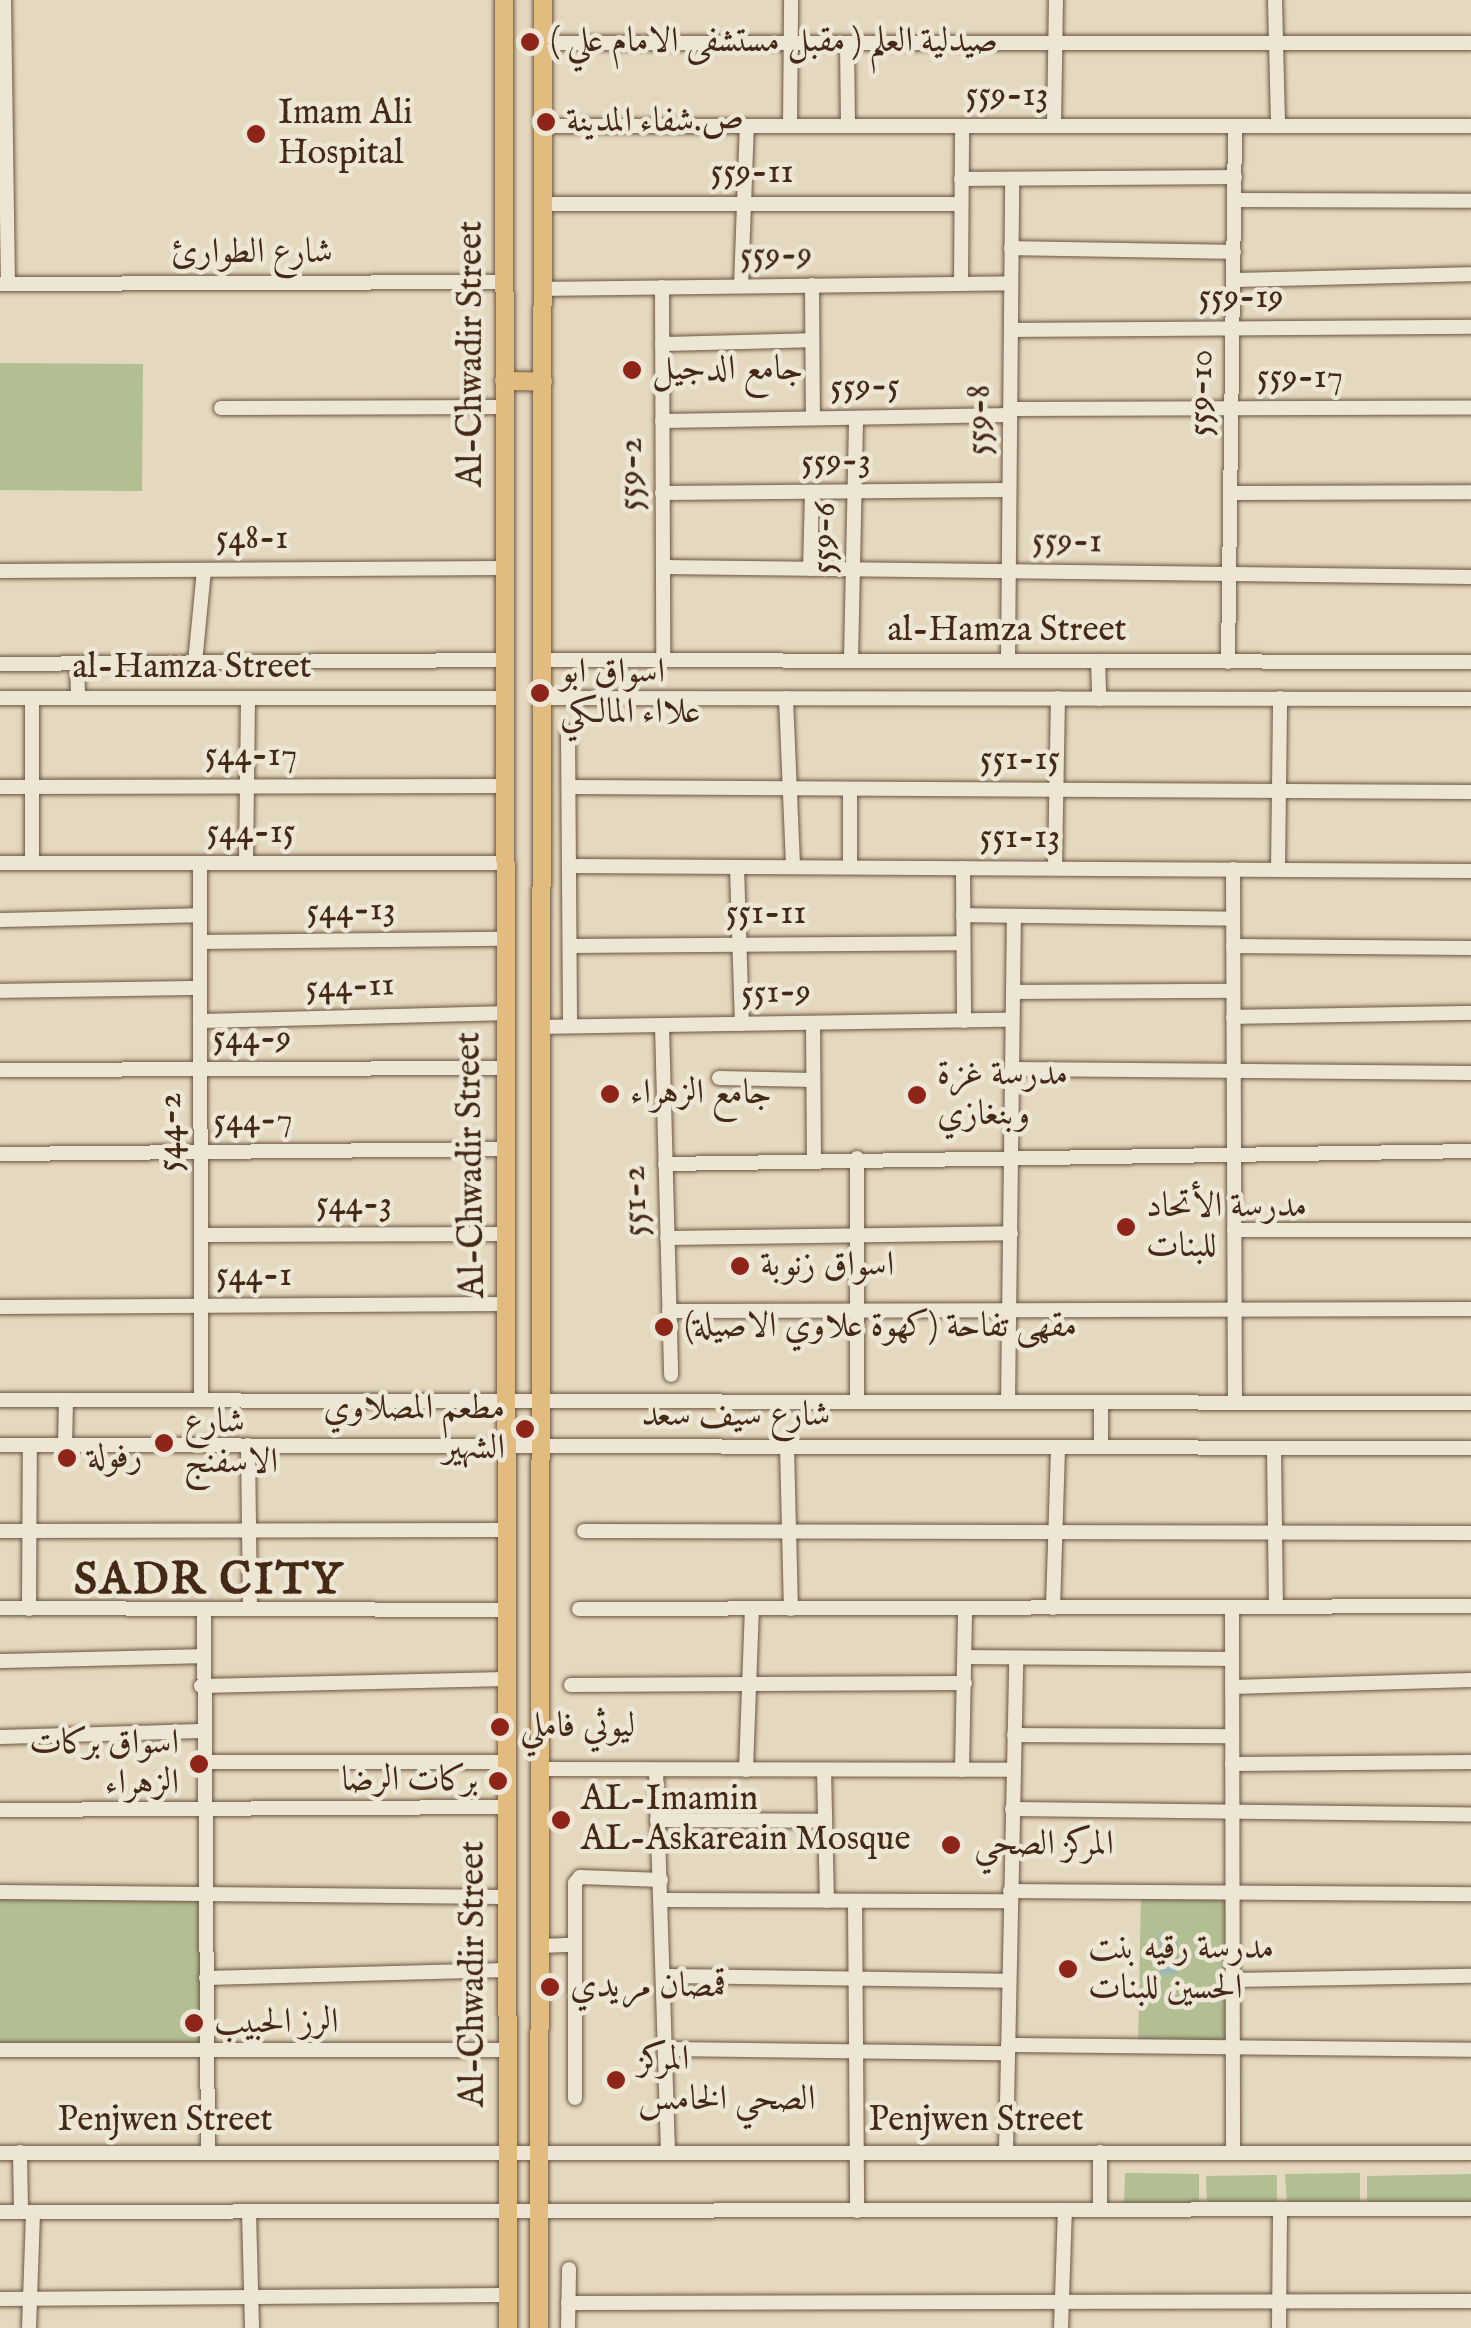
<!DOCTYPE html>
<meta charset="utf-8">
<style>
body{margin:0}
#map{position:relative;width:1471px;height:2328px;overflow:hidden;background:#e4d8be;font-family:"IM FELL English",Amiri,serif}
div>[style]{position:absolute}
.green>*{inset:0;background:#b2bf93}
.water>*{inset:0;background:#9ab7bc}
.roads{filter:drop-shadow(0 0 2px #6c5540) drop-shadow(0 0 2px #6c5540)}
.minor>*{height:14px;margin:-7px;padding:0 7px;transform-origin:7px;border-radius:7px;background:#ede6d5}
.major>*{height:18px;margin:-9px;padding:0 9px;transform-origin:9px;border-radius:9px;background:#e2bc7f}
.dots>*{width:28px;height:28px;translate:-50% -50%;box-sizing:border-box;border:5px solid #ede6d5;border-radius:50%}
span{translate:-50% -50%;white-space:nowrap;text-align:center;line-height:1.15;-webkit-text-stroke:9px #ede6d5;paint-order:stroke}
.poi-label{font-size:35px;color:#442916}
.left{translate:0 -50%;text-align:left}
.right{translate:-100% -50%;text-align:right}
.street-label{font-size:35px;color:#442916}
.district-label{font-size:45px;color:#442916;font-weight:700;letter-spacing:2.5px}
</style>
<div id="map">
<div class="green">
<i style="clip-path:polygon(0 363px,143px 364px,142px 491px,0 490px)"></i>
<i style="clip-path:polygon(1141px 1894px,1232px 1895px,1231px 2049px,1138px 2047px)"></i>
<i style="clip-path:polygon(204px 1895px,207px 2050px,0 2050px,0 1897px)"></i>
<i style="clip-path:polygon(1125px 2173px,1199px 2174px,1199px 2206px,1124px 2206px)"></i>
<i style="clip-path:polygon(1360px 2173px,1360px 2206px,1287px 2206px,1285px 2174px)"></i>
<i style="clip-path:polygon(1471px 2174px,1471px 2206px,1367px 2206px,1367px 2176px)"></i>
<i style="clip-path:polygon(1277px 2175px,1277px 2205px,1207px 2206px,1206px 2176px)"></i>
</div>
<div class="water">
<i style="clip-path:polygon(1160px 1933px,1178px 1933px,1178px 1974px,1160px 1974px)"></i>
</div>
<div class="roads">
<div class="minor">
<i style="left:4px;top:0;width:284px;rotate:89.2deg"></i>
<i style="left:1275px;top:0;width:126px;rotate:88.6deg"></i>
<i style="left:543px;top:43px;width:928px"></i>
<i style="left:847px;top:43px;width:83px;rotate:89.3deg"></i>
<i style="left:543px;top:126px;width:928px"></i>
<i style="left:790px;top:126px;width:126px;rotate:-89.5deg"></i>
<i style="left:1054px;top:126px;width:126px;rotate:-89.1deg"></i>
<i style="left:961px;top:179px;width:274px;rotate:-0.4deg"></i>
<i style="left:1234px;top:200px;width:237px;rotate:0.2deg"></i>
<i style="left:543px;top:204px;width:418px"></i>
<i style="left:1011px;top:248px;width:223px;rotate:1deg"></i>
<i style="left:1233px;top:280px;width:238px;rotate:-1.4deg"></i>
<i style="left:0;top:284px;width:504px;rotate:-0.23deg"></i>
<i style="left:961px;top:284px;width:158px;rotate:-89.6deg"></i>
<i style="left:812px;top:285px;width:133px;rotate:89.6deg"></i>
<i style="left:741px;top:286px;width:160px;rotate:-87.9deg"></i>
<i style="left:662px;top:287px;width:373px;rotate:89.8deg"></i>
<i style="left:543px;top:289px;width:468px;rotate:-0.7deg"></i>
<i style="left:1011px;top:330px;width:460px;rotate:-0.4deg"></i>
<i style="left:662px;top:344px;width:150px;rotate:-1.5deg"></i>
<i style="left:221px;top:408px;width:283px;rotate:-0.2deg"></i>
<i style="left:1010px;top:409px;width:461px;rotate:-0.2deg"></i>
<i style="left:662px;top:421px;width:348px;rotate:-1deg"></i>
<i style="left:662px;top:493px;width:347px;rotate:-0.5deg"></i>
<i style="left:1230px;top:493px;width:241px;rotate:-0.2deg"></i>
<i style="left:663px;top:567px;width:808px;rotate:0.71deg"></i>
<i style="left:810px;top:569px;width:77px;rotate:-88.5deg"></i>
<i style="left:0;top:571px;width:504px;rotate:-0.34deg"></i>
<i style="left:542px;top:660px;width:929px;rotate:0.12deg"></i>
<i style="left:851px;top:660px;width:242px;rotate:-88.8deg"></i>
<i style="left:1008px;top:661px;width:482px;rotate:-89.5deg"></i>
<i style="left:1098px;top:661px;width:38px;rotate:88deg"></i>
<i style="left:1228px;top:662px;width:536px;rotate:-89.25deg"></i>
<i style="left:195px;top:663px;width:93px;rotate:-84.5deg"></i>
<i style="left:0;top:664px;width:503px;rotate:-0.46deg"></i>
<i style="left:77px;top:664px;width:33px;rotate:88deg"></i>
<i style="left:0;top:698px;width:504px"></i>
<i style="left:543px;top:698px;width:928px;rotate:0.06deg"></i>
<i style="left:786px;top:698px;width:169px;rotate:87.6deg"></i>
<i style="left:568px;top:732px;width:294px;rotate:89.6deg"></i>
<i style="left:0;top:787px;width:502px;rotate:-0.11deg"></i>
<i style="left:569px;top:787px;width:902px;rotate:0.32deg"></i>
<i style="left:850px;top:789px;width:78px;rotate:90deg"></i>
<i style="left:0;top:863px;width:502px"></i>
<i style="left:32px;top:863px;width:165px;rotate:-90deg"></i>
<i style="left:200px;top:863px;width:537px;rotate:89.89deg"></i>
<i style="left:246px;top:863px;width:164px;rotate:-89.3deg"></i>
<i style="left:569px;top:866px;width:902px;rotate:0.32deg"></i>
<i style="left:737px;top:867px;width:157px;rotate:88.2deg"></i>
<i style="left:963px;top:868px;width:153px;rotate:89.6deg"></i>
<i style="left:1055px;top:868px;width:170px;rotate:-89deg"></i>
<i style="left:1233px;top:869px;width:533px;rotate:89.79deg"></i>
<i style="left:1278px;top:870px;width:172px;rotate:-89.3deg"></i>
<i style="left:963px;top:915px;width:270px;rotate:0.8deg"></i>
<i style="left:0;top:920px;width:200px;rotate:-1.4deg"></i>
<i style="left:200px;top:942px;width:302px;rotate:-0.6deg"></i>
<i style="left:570px;top:946px;width:393px;rotate:-0.4deg"></i>
<i style="left:1233px;top:946px;width:238px;rotate:0.5deg"></i>
<i style="left:0;top:991px;width:200px;rotate:-0.9deg"></i>
<i style="left:1013px;top:992px;width:220px;rotate:-0.3deg"></i>
<i style="left:1233px;top:1017px;width:238px;rotate:-1deg"></i>
<i style="left:200px;top:1021px;width:302px;rotate:-1.5deg"></i>
<i style="left:813px;top:1023px;width:136px;rotate:89.6deg"></i>
<i style="left:662px;top:1025px;width:350px;rotate:88.5deg"></i>
<i style="left:541px;top:1027px;width:471px;rotate:-0.9deg"></i>
<i style="left:1012px;top:1069px;width:459px;rotate:0.5deg"></i>
<i style="left:0;top:1070px;width:504px;rotate:-0.23deg"></i>
<i style="left:719px;top:1078px;width:94px;rotate:1.2deg"></i>
<i style="left:0;top:1154px;width:506px;rotate:-0.57deg"></i>
<i style="left:665px;top:1164px;width:806px;rotate:-0.92deg"></i>
<i style="left:1234px;top:1230px;width:237px"></i>
<i style="left:201px;top:1235px;width:305px;rotate:-0.2deg"></i>
<i style="left:667px;top:1238px;width:344px;rotate:-0.8deg"></i>
<i style="left:0;top:1307px;width:507px;rotate:-0.34deg"></i>
<i style="left:669px;top:1311px;width:802px;rotate:-0.14deg"></i>
<i style="left:0;top:1400px;width:1471px;rotate:0.12deg"></i>
<i style="left:857px;top:1402px;width:244px;rotate:-90deg"></i>
<i style="left:1008px;top:1402px;width:486px;rotate:-89.3deg"></i>
<i style="left:0;top:1445px;width:1471px;rotate:0.12deg"></i>
<i style="left:65px;top:1445px;width:45px;rotate:-88.7deg"></i>
<i style="left:248px;top:1445px;width:164px;rotate:89.3deg"></i>
<i style="left:787px;top:1447px;width:162px;rotate:88.6deg"></i>
<i style="left:1101px;top:1447px;width:45px;rotate:-90deg"></i>
<i style="left:1274px;top:1448px;width:159px;rotate:89.3deg"></i>
<i style="left:0;top:1531px;width:508px;rotate:-0.11deg"></i>
<i style="left:584px;top:1531px;width:887px;rotate:0.13deg"></i>
<i style="left:1232px;top:1607px;width:545px;rotate:89.89deg"></i>
<i style="left:0;top:1608px;width:507px;rotate:0.23deg"></i>
<i style="left:1053px;top:1608px;width:161px;rotate:-88.2deg"></i>
<i style="left:29px;top:1609px;width:164px;rotate:-89.7deg"></i>
<i style="left:204px;top:1609px;width:542px;rotate:89.58deg"></i>
<i style="left:579px;top:1609px;width:892px;rotate:-0.19deg"></i>
<i style="left:965px;top:1657px;width:267px;rotate:0.4deg"></i>
<i style="left:0;top:1661px;width:201px;rotate:-1.4deg"></i>
<i style="left:571px;top:1685px;width:394px;rotate:-0.3deg"></i>
<i style="left:201px;top:1686px;width:305px;rotate:-1.3deg"></i>
<i style="left:1232px;top:1687px;width:239px;rotate:-1.7deg"></i>
<i style="left:1014px;top:1735px;width:218px;rotate:0.3deg"></i>
<i style="left:0;top:1737px;width:202px;rotate:-1.7deg"></i>
<i style="left:203px;top:1762px;width:303px"></i>
<i style="left:1232px;top:1764px;width:239px;rotate:-0.5deg"></i>
<i style="left:540px;top:1769px;width:473px;rotate:0.1deg"></i>
<i style="left:656px;top:1770px;width:380px;rotate:88.2deg"></i>
<i style="left:746px;top:1770px;width:161px;rotate:-87.9deg"></i>
<i style="left:824px;top:1770px;width:131px;rotate:88.7deg"></i>
<i style="left:962px;top:1770px;width:162px;rotate:-88.9deg"></i>
<i style="left:1012px;top:1809px;width:459px;rotate:0.7deg"></i>
<i style="left:0;top:1810px;width:506px;rotate:-0.34deg"></i>
<i style="left:657px;top:1820px;width:167px;rotate:0.3deg"></i>
<i style="left:1010px;top:1891px;width:461px;rotate:0.4deg"></i>
<i style="left:0;top:1892px;width:506px;rotate:0.57deg"></i>
<i style="left:663px;top:1900px;width:348px;rotate:0.2deg"></i>
<i style="left:855px;top:1901px;width:310px;rotate:89.6deg"></i>
<i style="left:540px;top:1946px;width:33px;rotate:-2deg"></i>
<i style="left:666px;top:1976px;width:342px;rotate:0.8deg"></i>
<i style="left:206px;top:1978px;width:301px;rotate:-1.5deg"></i>
<i style="left:1232px;top:1980px;width:239px;rotate:-1deg"></i>
<i style="left:1008px;top:2045px;width:463px;rotate:0.6deg"></i>
<i style="left:667px;top:2049px;width:339px;rotate:0.7deg"></i>
<i style="left:0;top:2050px;width:507px"></i>
<i style="left:575px;top:2098px;width:215px;rotate:-90deg"></i>
<i style="left:575px;top:1883px;width:8px;rotate:-50deg"></i>
<i style="left:580px;top:1877px;width:81px;rotate:2.1deg"></i>
<i style="left:1006px;top:2151px;width:492px;rotate:-88.8deg"></i>
<i style="left:20px;top:2152px;width:60px;rotate:89deg"></i>
<i style="left:1100px;top:2152px;width:58px;rotate:90deg"></i>
<i style="left:0;top:2153px;width:1471px"></i>
<i style="left:0;top:2212px;width:1471px;rotate:-0.12deg"></i>
<i style="left:249px;top:2212px;width:116px;rotate:88.5deg"></i>
<i style="left:0;top:2299px;width:508px;rotate:-0.45deg"></i>
<i style="left:568px;top:2303px;width:903px;rotate:-0.13deg"></i>
<i style="left:29px;top:2328px;width:116px;rotate:-88deg"></i>
<i style="left:568px;top:2328px;width:59px;rotate:-89deg"></i>
<i style="left:1061px;top:2328px;width:118px;rotate:-88.1deg"></i>
<i style="left:1279px;top:2328px;width:119px;rotate:-89.5deg"></i>
</div>
<div class="major">
<i style="left:504px;top:0;width:2328px;rotate:89.9deg"></i>
<i style="left:504px;top:381px;width:39px;rotate:1deg"></i>
<i style="left:539px;top:2328px;width:2328px;rotate:-89.9deg"></i>
</div>
</div>
<div class="dots">
<i style="left:530px;top:42px;background:#8f2418"></i>
<i style="left:546px;top:122px;background:#8f2418"></i>
<i style="left:256px;top:134px;background:#8f2418"></i>
<i style="left:632px;top:370px;background:#8f2418"></i>
<i style="left:540px;top:693px;background:#8f2418"></i>
<i style="left:610px;top:1094px;background:#8f2418"></i>
<i style="left:917px;top:1095px;background:#8f2418"></i>
<i style="left:1126px;top:1227px;background:#8f2418"></i>
<i style="left:740px;top:1266px;background:#8f2418"></i>
<i style="left:664px;top:1327px;background:#8f2418"></i>
<i style="left:525px;top:1429px;background:#8f2418"></i>
<i style="left:164px;top:1443px;background:#8f2418"></i>
<i style="left:67px;top:1458px;background:#8f2418"></i>
<i style="left:500px;top:1727px;background:#8f2418"></i>
<i style="left:199px;top:1764px;background:#8f2418"></i>
<i style="left:498px;top:1781px;background:#8f2418"></i>
<i style="left:561px;top:1820px;background:#8f2418"></i>
<i style="left:951px;top:1845px;background:#8f2418"></i>
<i style="left:1068px;top:1969px;background:#8f2418"></i>
<i style="left:550px;top:1987px;background:#8f2418"></i>
<i style="left:194px;top:2023px;background:#8f2418"></i>
<i style="left:616px;top:2080px;background:#8f2418"></i>
</div>
<div class="poi-label">
<span class="left" style="left:550px;top:42px">صيدلية العلم ( مقبل مستشفى الامام علي )</span>
<span class="left" style="left:278px;top:134px">Imam Ali<br>Hospital</span>
<span class="left" style="left:566px;top:122px">ص.شفاء المدينة</span>
<span class="left" style="left:652px;top:370px">جامع الدجيل</span>
<span class="left" style="left:560px;top:693px">اسواق ابو<br>علااء المالكي</span>
<span class="left" style="left:937px;top:1095px">مدرسة غزة<br>وبنغازي</span>
<span class="left" style="left:630px;top:1094px">جامع الزهراء</span>
<span class="left" style="left:1146px;top:1227px">مدرسة الأتحاد<br>للبنات</span>
<span class="left" style="left:760px;top:1266px">اسواق زنوبة</span>
<span class="left" style="left:684px;top:1327px">مقهى تفاحة (كهوة علاوي الاصيلة)</span>
<span class="right" style="left:505px;top:1429px">مطعم المصلاوي<br>الشهير</span>
<span class="left" style="left:184px;top:1443px">شارع<br>الاسفنج</span>
<span class="left" style="left:87px;top:1458px">رفولة</span>
<span class="left" style="left:520px;top:1727px">ليوثي فاملي</span>
<span class="right" style="left:179px;top:1764px">اسواق بركات<br>الزهراء</span>
<span class="right" style="left:478px;top:1781px">بركات الرضا</span>
<span class="left" style="left:581px;top:1820px">AL-Imamin<br>AL-Askareain Mosque</span>
<span class="left" style="left:974px;top:1845px">المركز الصحي</span>
<span class="left" style="left:1088px;top:1969px">مدرسة رقيه بنت<br>الحسين للبنات</span>
<span class="left" style="left:570px;top:1987px">قمصان مريدي</span>
<span class="left" style="left:214px;top:2023px">الرز الحبيب</span>
<span class="left" style="left:638px;top:2080px">المركز<br>الصحي الخامس</span>
</div>
<div class="street-label">
<span style="left:1007px;top:96px">559-13</span>
<span style="left:752px;top:173px">559-11</span>
<span style="left:252px;top:253px">شارع الطوارئ</span>
<span style="left:776px;top:256px;rotate:-1deg">559-9</span>
<span style="left:1241px;top:298px">559-19</span>
<span style="left:472px;top:354px;rotate:-90deg">Al-Chwadir Street</span>
<span style="left:1300px;top:378px">559-17</span>
<span style="left:865px;top:387px;rotate:-1deg">559-5</span>
<span style="left:1202px;top:393px;rotate:-89deg">559-10</span>
<span style="left:980px;top:420px;rotate:-90deg">559-8</span>
<span style="left:836px;top:462px;rotate:-1deg">559-3</span>
<span style="left:632px;top:474px;rotate:-90deg">559-2</span>
<span style="left:825px;top:538px;rotate:-89deg">559-6</span>
<span style="left:252px;top:539px">548-1</span>
<span style="left:1067px;top:542px;rotate:1deg">559-1</span>
<span style="left:1007px;top:631px">al-Hamza Street</span>
<span style="left:192px;top:668px">al-Hamza Street</span>
<span style="left:251px;top:756px">544-17</span>
<span style="left:1020px;top:760px">551-15</span>
<span style="left:251px;top:833px">544-15</span>
<span style="left:1020px;top:838px">551-13</span>
<span style="left:351px;top:911px;rotate:-1deg">544-13</span>
<span style="left:766px;top:914px">551-11</span>
<span style="left:350px;top:987px;rotate:-2deg">544-11</span>
<span style="left:776px;top:993px;rotate:-1deg">551-9</span>
<span style="left:252px;top:1039px">544-9</span>
<span style="left:253px;top:1121px;rotate:-1deg">544-7</span>
<span style="left:171px;top:1132px;rotate:-90deg">544-2</span>
<span style="left:472px;top:1165px;rotate:-91deg">Al-Chwadir Street</span>
<span style="left:636px;top:1201px;rotate:-92deg">551-2</span>
<span style="left:354px;top:1205px">544-3</span>
<span style="left:254px;top:1276px">544-1</span>
<span style="left:736px;top:1416px">شارع سيف سعد</span>
<span style="left:474px;top:1974px;rotate:-90deg">Al-Chwadir Street</span>
<span style="left:165px;top:2121px">Penjwen Street</span>
<span style="left:976px;top:2121px">Penjwen Street</span>
</div>
<div class="district-label">
<span style="left:209px;top:1581px">SADR CITY</span>
</div>
</div>
